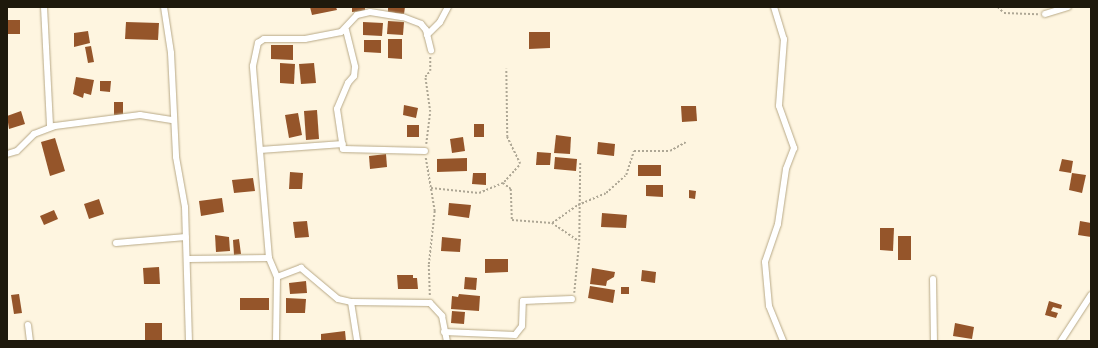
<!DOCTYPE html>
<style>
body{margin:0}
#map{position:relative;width:1098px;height:348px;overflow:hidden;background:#fef5e0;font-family:Lato,sans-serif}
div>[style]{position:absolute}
.building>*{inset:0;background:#95552a}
.path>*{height:1.5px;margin-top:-0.75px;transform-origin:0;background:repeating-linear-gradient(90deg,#aea795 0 2px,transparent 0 4px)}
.roads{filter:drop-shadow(0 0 1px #b8a987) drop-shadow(0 0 1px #b8a987)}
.minor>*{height:6px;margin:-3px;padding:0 3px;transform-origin:3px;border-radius:3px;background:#fff}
span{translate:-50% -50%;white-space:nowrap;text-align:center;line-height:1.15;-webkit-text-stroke:3.5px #fff;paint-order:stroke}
.frame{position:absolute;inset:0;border:8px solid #1e190c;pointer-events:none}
</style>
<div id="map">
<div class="building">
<i style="clip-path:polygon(310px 7px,336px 7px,337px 10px,312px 15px)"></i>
<i style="clip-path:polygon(352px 7px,365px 7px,365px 11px,352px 12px)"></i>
<i style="clip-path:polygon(388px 7px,405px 7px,404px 14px,388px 12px)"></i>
<i style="clip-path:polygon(7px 20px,20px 20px,20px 34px,7px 34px)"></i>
<i style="clip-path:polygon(388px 21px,404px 22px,403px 35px,387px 34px)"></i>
<i style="clip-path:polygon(126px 22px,159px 23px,158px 40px,125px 39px)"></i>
<i style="clip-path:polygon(363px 22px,383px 23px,382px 36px,363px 35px)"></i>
<i style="clip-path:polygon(88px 31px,90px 43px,74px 47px,74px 33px)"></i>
<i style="clip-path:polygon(529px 32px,550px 32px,550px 48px,529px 49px)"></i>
<i style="clip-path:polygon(388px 39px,402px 39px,402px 59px,388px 58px)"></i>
<i style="clip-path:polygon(364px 40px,381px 40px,381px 53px,364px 52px)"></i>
<i style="clip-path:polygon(271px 45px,293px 45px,293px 60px,271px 59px)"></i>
<i style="clip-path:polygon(91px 46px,94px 62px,88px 63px,85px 47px)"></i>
<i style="clip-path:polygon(280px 63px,295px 64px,294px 84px,280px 83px)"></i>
<i style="clip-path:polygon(314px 63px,316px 83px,301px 84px,299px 64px)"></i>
<i style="clip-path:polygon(76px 77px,94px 80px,91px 95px,84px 93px,83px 98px,73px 94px)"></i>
<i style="clip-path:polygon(100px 81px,111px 81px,110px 92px,100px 91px)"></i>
<i style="clip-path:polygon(114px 102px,123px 102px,123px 115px,114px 115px)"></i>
<i style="clip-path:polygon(404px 105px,418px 108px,416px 118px,403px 115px)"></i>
<i style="clip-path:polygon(681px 106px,696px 106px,697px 121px,682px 122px)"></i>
<i style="clip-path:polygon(317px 110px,319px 139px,306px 140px,304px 111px)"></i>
<i style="clip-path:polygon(21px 111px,25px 124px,9px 129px,7px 116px)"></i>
<i style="clip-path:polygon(298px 113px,302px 135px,289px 138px,285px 115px)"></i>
<i style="clip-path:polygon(474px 124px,484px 124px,484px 137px,474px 137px)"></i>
<i style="clip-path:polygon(407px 125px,419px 125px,419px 137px,407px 137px)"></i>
<i style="clip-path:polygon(556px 135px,571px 137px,570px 154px,554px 153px)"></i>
<i style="clip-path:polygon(463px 137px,465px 151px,452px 153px,450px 139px)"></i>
<i style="clip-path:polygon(55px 138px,65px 171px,50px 176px,41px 142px)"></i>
<i style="clip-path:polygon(598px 142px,615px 144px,614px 156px,597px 154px)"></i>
<i style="clip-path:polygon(537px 152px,551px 153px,550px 165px,536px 165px)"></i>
<i style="clip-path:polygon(386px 154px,387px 167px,370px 169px,369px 156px)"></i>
<i style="clip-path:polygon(555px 157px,577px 159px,576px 171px,554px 169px)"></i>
<i style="clip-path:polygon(467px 158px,467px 171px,437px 172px,437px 159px)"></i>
<i style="clip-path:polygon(1062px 159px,1073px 161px,1071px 173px,1059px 171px)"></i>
<i style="clip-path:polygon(638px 165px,661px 165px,661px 176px,638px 176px)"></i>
<i style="clip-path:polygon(290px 172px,303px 173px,302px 189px,289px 189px)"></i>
<i style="clip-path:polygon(473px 173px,486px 173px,486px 185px,472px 184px)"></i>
<i style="clip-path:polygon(1072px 173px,1086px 175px,1082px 193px,1069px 190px)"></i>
<i style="clip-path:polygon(253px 178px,255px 191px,234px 193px,232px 180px)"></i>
<i style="clip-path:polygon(646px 185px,663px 185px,663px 197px,646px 196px)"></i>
<i style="clip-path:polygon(689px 190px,696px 191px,695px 199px,689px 198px)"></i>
<i style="clip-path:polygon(222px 198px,224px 212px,201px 216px,199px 201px)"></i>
<i style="clip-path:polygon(99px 199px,104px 214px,89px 219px,84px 204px)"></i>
<i style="clip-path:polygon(449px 203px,471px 205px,469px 218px,448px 215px)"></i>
<i style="clip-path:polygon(54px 210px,58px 219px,44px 225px,40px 216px)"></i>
<i style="clip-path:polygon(602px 213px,627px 215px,626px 228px,601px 227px)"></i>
<i style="clip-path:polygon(307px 221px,309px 237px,295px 238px,293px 222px)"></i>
<i style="clip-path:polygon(1080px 221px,1091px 223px,1091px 237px,1078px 235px)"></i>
<i style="clip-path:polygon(880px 228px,894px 228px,893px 251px,880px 250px)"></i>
<i style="clip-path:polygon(215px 235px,229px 237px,230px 251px,216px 252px)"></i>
<i style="clip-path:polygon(898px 236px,911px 236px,911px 260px,898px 260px)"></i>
<i style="clip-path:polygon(442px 237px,461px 239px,460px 252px,441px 251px)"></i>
<i style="clip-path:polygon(239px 239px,241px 254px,234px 255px,233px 240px)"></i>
<i style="clip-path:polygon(485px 259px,508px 259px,508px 272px,485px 273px)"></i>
<i style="clip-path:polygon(159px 267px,160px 284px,144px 284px,143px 268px)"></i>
<i style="clip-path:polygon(592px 268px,615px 272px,614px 277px,607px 281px,606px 286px,590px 284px)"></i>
<i style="clip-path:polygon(642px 270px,656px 272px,655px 283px,641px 281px)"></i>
<i style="clip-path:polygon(397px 275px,413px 275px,413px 278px,417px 278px,418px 289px,398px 289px)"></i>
<i style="clip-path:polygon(465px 277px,477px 278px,476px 290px,464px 289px)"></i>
<i style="clip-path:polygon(306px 281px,307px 293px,290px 294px,289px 283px)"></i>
<i style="clip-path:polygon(590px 286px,615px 290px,613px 303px,588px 298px)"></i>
<i style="clip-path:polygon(621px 287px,629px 287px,629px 294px,621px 294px)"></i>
<i style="clip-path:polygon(19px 294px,22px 313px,14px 314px,11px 295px)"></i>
<i style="clip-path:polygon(459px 294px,480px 296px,479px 311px,451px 309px,452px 296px,458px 297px)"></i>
<i style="clip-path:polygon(240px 298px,269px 298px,269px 310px,240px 310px)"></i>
<i style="clip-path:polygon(286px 298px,306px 299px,305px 313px,286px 313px)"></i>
<i style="clip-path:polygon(1049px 301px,1062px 305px,1061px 309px,1053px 307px,1051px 311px,1058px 313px,1056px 318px,1045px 315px)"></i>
<i style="clip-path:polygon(452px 311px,465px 312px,464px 324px,451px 323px)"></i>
<i style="clip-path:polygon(145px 323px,162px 323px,162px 341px,145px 341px)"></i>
<i style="clip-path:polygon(955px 323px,974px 327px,972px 339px,953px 336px)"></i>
<i style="clip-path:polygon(345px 331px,346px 341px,321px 341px,321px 334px)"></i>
</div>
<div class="path">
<i style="left:998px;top:7px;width:8px;rotate:45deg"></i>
<i style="left:1004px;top:13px;width:34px;rotate:2deg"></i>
<i style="left:426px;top:144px;width:32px;rotate:-83deg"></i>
<i style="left:430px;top:112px;width:35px;rotate:-98deg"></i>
<i style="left:425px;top:77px;width:8px;rotate:-50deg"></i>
<i style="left:430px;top:71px;width:15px;rotate:-90deg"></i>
<i style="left:426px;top:158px;width:54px;rotate:80.4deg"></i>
<i style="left:435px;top:211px;width:54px;rotate:96.3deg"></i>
<i style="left:429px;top:265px;width:32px;rotate:88deg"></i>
<i style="left:504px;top:182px;width:24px;rotate:-48deg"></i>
<i style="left:520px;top:164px;width:30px;rotate:-116deg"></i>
<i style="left:507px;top:137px;width:68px;rotate:-90.8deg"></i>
<i style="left:431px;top:188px;width:48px;rotate:5.9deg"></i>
<i style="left:479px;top:193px;width:26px;rotate:-23deg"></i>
<i style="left:503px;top:183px;width:10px;rotate:37deg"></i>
<i style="left:511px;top:189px;width:31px;rotate:88deg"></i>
<i style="left:512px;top:220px;width:40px;rotate:4.3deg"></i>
<i style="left:552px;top:223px;width:32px;rotate:34deg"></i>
<i style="left:552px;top:223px;width:32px;rotate:-35deg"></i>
<i style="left:578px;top:205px;width:30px;rotate:-23deg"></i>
<i style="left:606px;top:193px;width:27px;rotate:-42deg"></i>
<i style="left:626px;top:175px;width:25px;rotate:-72deg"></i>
<i style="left:634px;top:151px;width:36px"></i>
<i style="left:670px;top:151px;width:18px;rotate:-29deg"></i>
<i style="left:574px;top:293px;width:52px;rotate:-84.5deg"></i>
<i style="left:579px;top:241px;width:79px;rotate:-89.3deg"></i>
</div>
<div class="roads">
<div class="minor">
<i style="left:44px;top:7px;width:120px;rotate:87.1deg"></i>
<i style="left:164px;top:7px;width:47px;rotate:81.3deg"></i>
<i style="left:171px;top:53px;width:104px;rotate:87.2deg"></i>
<i style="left:176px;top:157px;width:51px;rotate:79.8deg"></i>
<i style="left:185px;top:207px;width:134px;rotate:88.3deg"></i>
<i style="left:774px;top:7px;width:34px;rotate:73deg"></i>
<i style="left:784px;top:39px;width:67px;rotate:94.3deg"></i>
<i style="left:779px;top:106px;width:45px;rotate:70.3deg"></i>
<i style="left:794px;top:148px;width:22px;rotate:111deg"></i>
<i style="left:786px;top:169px;width:56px;rotate:98.3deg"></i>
<i style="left:778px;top:224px;width:40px;rotate:108.9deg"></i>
<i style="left:765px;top:262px;width:44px;rotate:84.8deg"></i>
<i style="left:769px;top:306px;width:38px;rotate:68deg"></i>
<i style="left:1045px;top:14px;width:24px;rotate:-17deg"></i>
<i style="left:346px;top:30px;width:38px;rotate:76deg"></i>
<i style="left:355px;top:67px;width:9px;rotate:96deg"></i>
<i style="left:354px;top:76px;width:9px;rotate:131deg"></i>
<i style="left:348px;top:83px;width:28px;rotate:113deg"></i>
<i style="left:337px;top:109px;width:40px;rotate:81.5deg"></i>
<i style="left:343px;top:149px;width:82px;rotate:1.4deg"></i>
<i style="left:427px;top:35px;width:18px;rotate:-45deg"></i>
<i style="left:440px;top:22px;width:17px;rotate:-62deg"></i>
<i style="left:260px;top:150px;width:83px;rotate:-4.1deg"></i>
<i style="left:7px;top:154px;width:10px;rotate:-17deg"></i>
<i style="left:17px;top:151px;width:24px;rotate:-45deg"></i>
<i style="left:34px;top:134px;width:22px;rotate:-21deg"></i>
<i style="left:55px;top:126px;width:86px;rotate:-7.4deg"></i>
<i style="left:140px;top:115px;width:32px;rotate:9deg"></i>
<i style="left:116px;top:243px;width:70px;rotate:-4.9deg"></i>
<i style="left:189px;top:259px;width:80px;rotate:-0.7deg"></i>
<i style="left:277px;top:277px;width:26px;rotate:-21deg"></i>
<i style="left:301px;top:268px;width:48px;rotate:40deg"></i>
<i style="left:338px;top:299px;width:13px;rotate:13deg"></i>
<i style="left:351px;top:302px;width:79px;rotate:0.7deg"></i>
<i style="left:430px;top:303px;width:18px;rotate:47deg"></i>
<i style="left:442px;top:316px;width:25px;rotate:79deg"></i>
<i style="left:933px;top:279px;width:62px;rotate:89.1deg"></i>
<i style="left:351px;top:302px;width:39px;rotate:81deg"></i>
<i style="left:28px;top:325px;width:16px;rotate:83deg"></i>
<i style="left:444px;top:332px;width:71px;rotate:2.4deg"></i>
<i style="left:515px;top:335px;width:11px;rotate:-52deg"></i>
<i style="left:522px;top:326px;width:25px;rotate:-88deg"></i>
<i style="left:523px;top:301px;width:49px;rotate:-2.3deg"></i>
<i style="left:276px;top:341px;width:64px;rotate:-89.1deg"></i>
<i style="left:277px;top:277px;width:21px;rotate:-113deg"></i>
<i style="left:269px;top:258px;width:193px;rotate:-94.8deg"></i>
<i style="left:253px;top:66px;width:24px;rotate:-78deg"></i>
<i style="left:258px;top:43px;width:7px;rotate:-34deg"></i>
<i style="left:264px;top:39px;width:41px"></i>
<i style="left:305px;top:39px;width:37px;rotate:-11deg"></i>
<i style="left:341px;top:32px;width:23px;rotate:-47deg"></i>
<i style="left:357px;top:15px;width:13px;rotate:-13deg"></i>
<i style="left:370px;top:12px;width:33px;rotate:9deg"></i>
<i style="left:403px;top:17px;width:19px;rotate:21deg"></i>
<i style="left:421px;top:24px;width:8px;rotate:50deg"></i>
<i style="left:426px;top:30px;width:21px;rotate:76deg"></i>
<i style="left:1061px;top:341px;width:55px;rotate:-56.9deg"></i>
</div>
</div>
<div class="frame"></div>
</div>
